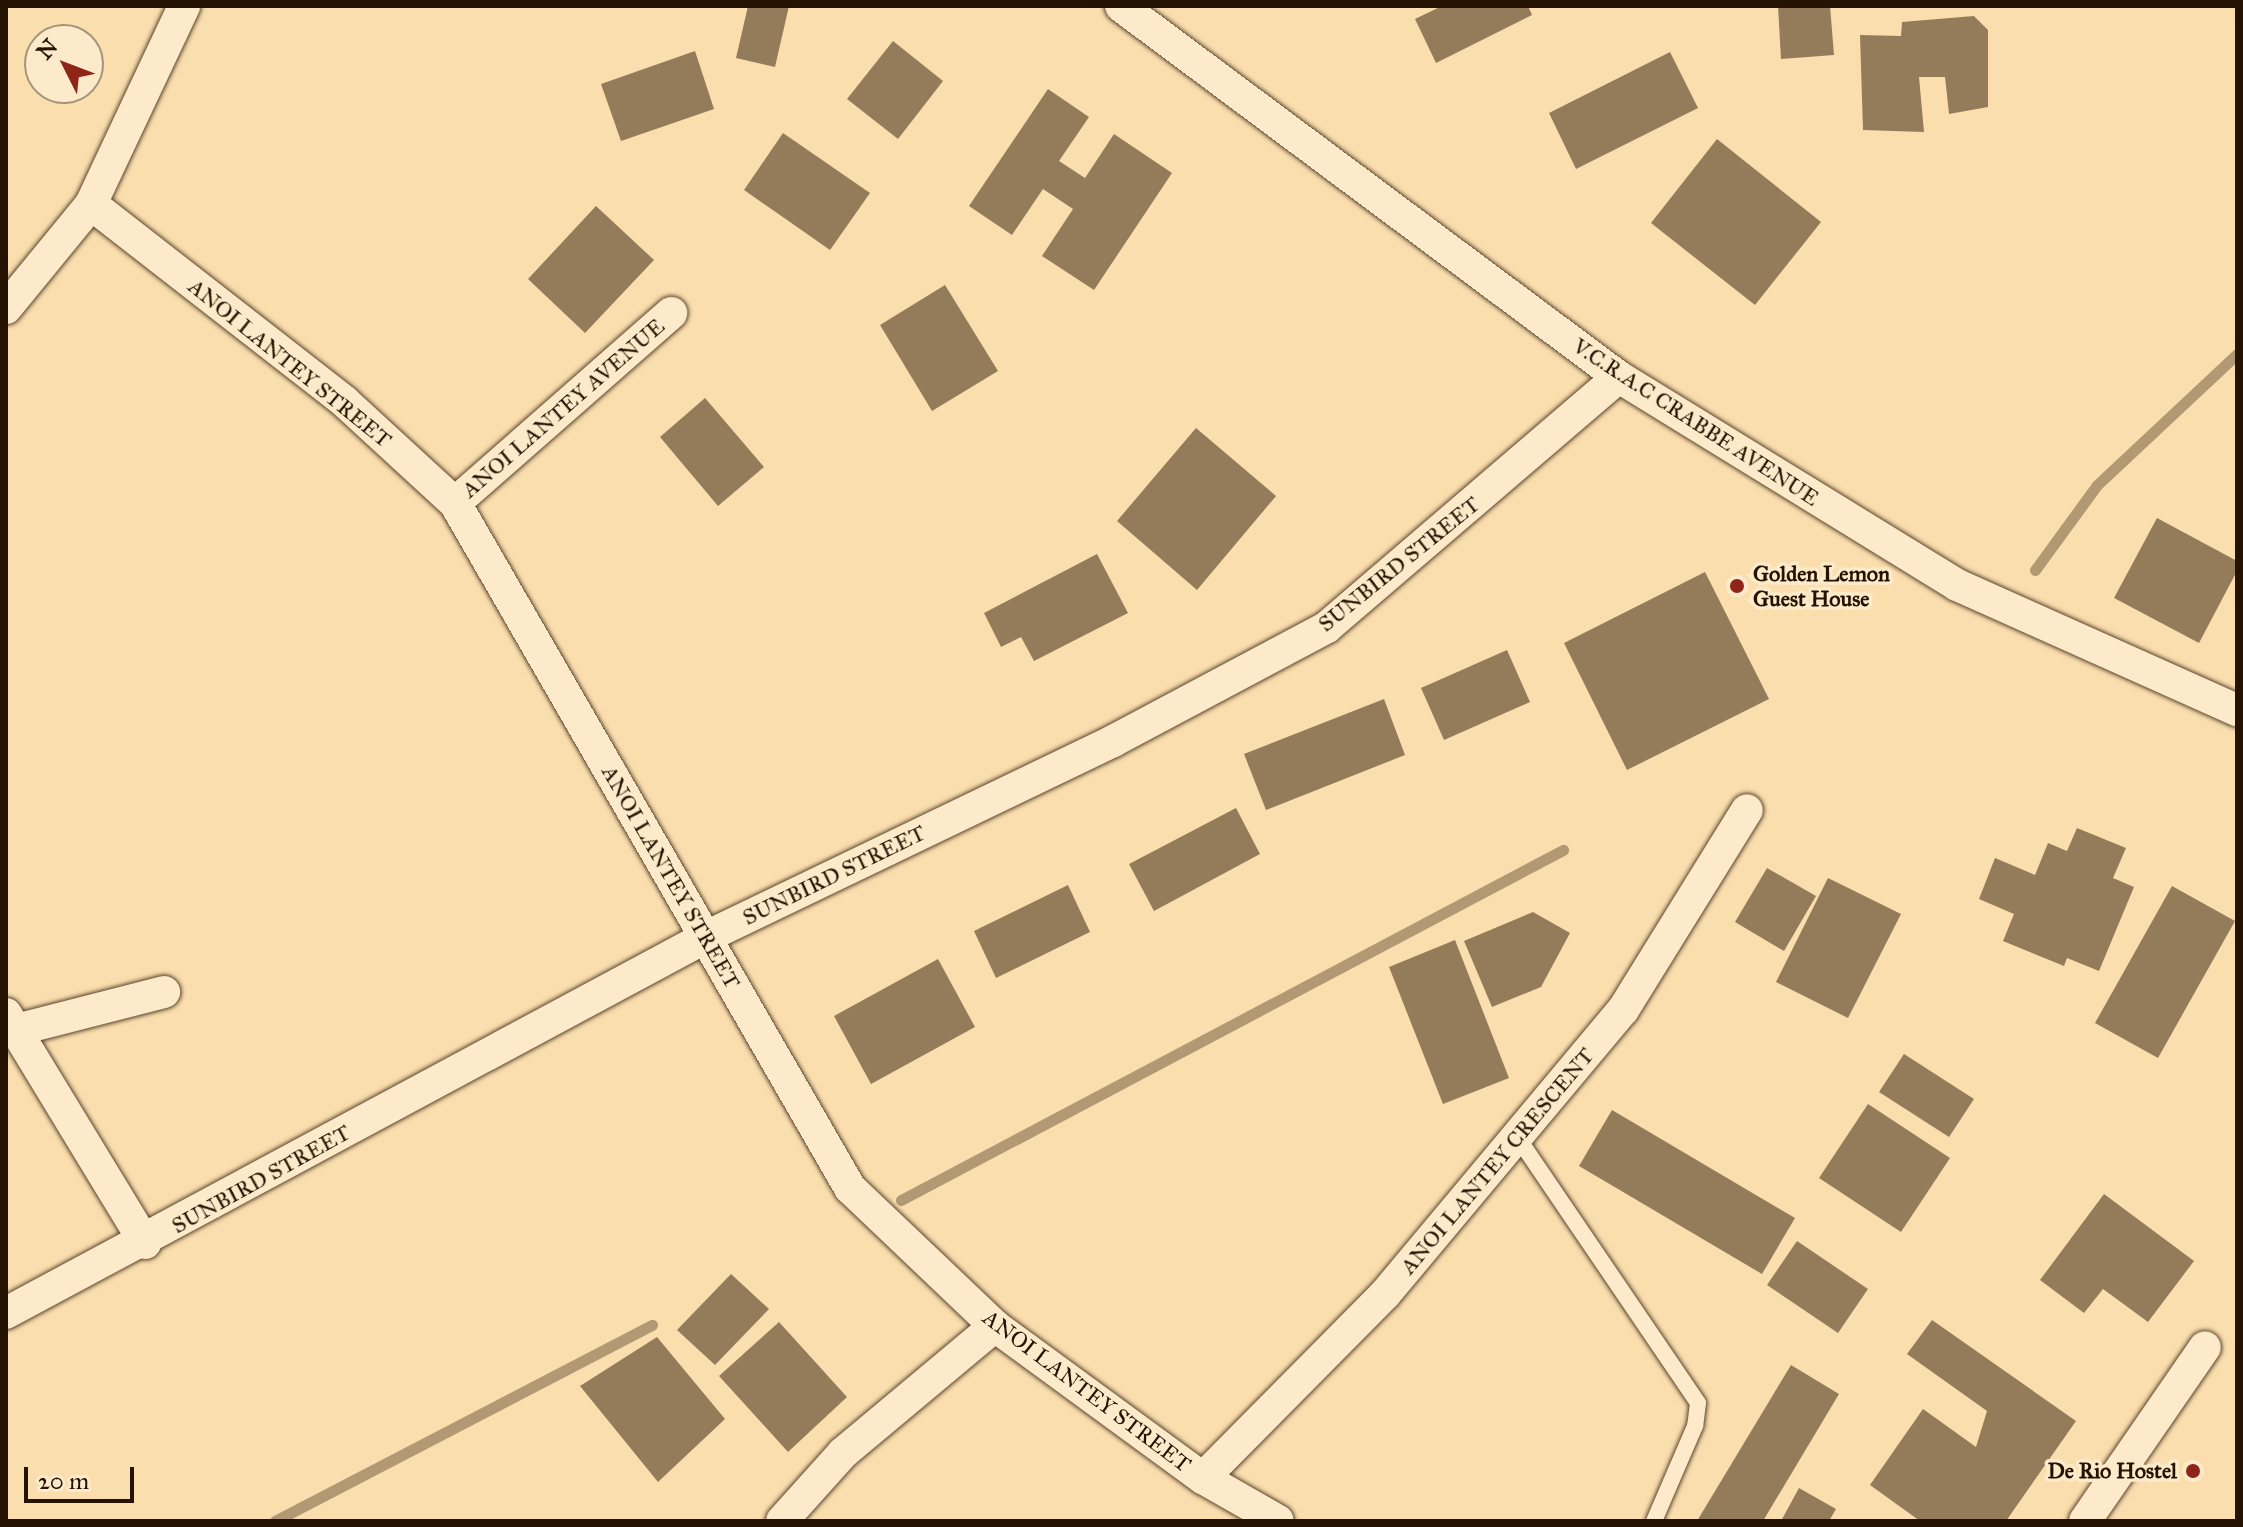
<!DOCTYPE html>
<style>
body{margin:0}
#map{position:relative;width:2243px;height:1527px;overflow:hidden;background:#fbdeae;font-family:"IM FELL Great Primer",serif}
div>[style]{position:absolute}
.stream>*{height:11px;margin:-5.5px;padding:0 5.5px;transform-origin:5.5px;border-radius:5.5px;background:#b29973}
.building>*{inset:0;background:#947c5a}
.roads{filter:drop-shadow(0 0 2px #5a452c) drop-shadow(0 0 2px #5a452c)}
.service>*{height:16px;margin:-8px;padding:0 8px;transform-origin:8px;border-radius:8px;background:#fceaca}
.minor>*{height:32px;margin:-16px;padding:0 16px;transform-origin:16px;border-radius:16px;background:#fceaca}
.dots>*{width:22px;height:22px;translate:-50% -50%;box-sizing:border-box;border:4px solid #fceaca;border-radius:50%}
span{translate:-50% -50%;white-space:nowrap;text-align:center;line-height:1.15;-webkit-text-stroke:7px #fceaca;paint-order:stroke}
.street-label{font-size:22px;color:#251200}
.poi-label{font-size:22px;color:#251200;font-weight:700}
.left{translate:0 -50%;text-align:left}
.right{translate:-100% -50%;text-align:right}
.frame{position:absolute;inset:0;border:8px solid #251200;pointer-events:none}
.north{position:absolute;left:24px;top:24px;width:80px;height:80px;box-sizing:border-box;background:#fceaca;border:2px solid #a69479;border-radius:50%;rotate:312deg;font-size:22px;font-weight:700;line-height:32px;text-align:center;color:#251200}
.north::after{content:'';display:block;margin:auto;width:28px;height:36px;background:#8f2418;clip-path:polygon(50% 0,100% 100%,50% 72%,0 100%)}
.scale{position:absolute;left:24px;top:1467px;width:110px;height:36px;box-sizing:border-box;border:4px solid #251200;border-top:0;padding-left:10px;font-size:24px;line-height:28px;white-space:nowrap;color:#251200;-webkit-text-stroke:6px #fceaca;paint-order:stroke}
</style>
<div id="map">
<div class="stream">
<i style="left:2035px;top:570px;width:105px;rotate:-53.9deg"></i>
<i style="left:2097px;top:485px;width:192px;rotate:-43.1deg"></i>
<i style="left:901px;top:1200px;width:749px;rotate:-27.87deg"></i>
<i style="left:275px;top:1521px;width:425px;rotate:-27.5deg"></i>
</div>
<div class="building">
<i style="clip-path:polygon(748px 6px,789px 6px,775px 67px,736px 58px)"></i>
<i style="clip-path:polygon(1442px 6px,1528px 6px,1532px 15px,1436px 63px,1415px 19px)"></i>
<i style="clip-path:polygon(1778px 6px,1830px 6px,1834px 55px,1781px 59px)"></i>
<i style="clip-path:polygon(1974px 16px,1988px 30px,1988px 107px,1949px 114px,1945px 77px,1919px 77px,1924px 132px,1863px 130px,1860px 35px,1901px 36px,1902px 22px)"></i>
<i style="clip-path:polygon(893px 41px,943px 81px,898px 139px,847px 99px)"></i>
<i style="clip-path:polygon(695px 51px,714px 109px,621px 141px,601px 84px)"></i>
<i style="clip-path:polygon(1670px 52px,1698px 108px,1576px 169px,1549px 113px)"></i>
<i style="clip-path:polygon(1048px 89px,1089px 117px,1059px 161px,1085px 178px,1114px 134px,1172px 173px,1094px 290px,1042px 256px,1073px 209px,1043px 189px,1012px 235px,969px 206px)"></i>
<i style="clip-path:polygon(783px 133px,870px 193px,830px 250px,744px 190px)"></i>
<i style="clip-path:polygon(1717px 139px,1821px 222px,1755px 305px,1651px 223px)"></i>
<i style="clip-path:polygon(596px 206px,654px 260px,585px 333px,528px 279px)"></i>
<i style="clip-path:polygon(945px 285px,998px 371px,932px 411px,880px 325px)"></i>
<i style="clip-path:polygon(705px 398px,764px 467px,718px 506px,660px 437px)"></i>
<i style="clip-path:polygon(1196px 428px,1276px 496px,1197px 590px,1117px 521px)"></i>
<i style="clip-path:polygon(2157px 518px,2237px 561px,2237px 571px,2199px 643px,2114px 598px)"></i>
<i style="clip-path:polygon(1097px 554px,1128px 613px,1034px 661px,1021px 637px,1001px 647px,984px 613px)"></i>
<i style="clip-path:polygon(1705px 572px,1769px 699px,1627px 770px,1564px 643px)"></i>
<i style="clip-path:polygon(1507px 650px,1530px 702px,1444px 740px,1421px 688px)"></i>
<i style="clip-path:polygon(1384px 699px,1405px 755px,1266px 810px,1244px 754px)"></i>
<i style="clip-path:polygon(1236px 808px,1260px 854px,1154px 911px,1129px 864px)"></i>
<i style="clip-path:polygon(2077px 828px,2126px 848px,2113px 878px,2134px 887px,2099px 971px,2067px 958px,2064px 966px,2003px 941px,2014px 914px,1979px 899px,1995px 858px,2035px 875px,2048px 843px,2067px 851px)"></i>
<i style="clip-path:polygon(1767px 868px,1816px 896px,1784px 951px,1735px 922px)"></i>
<i style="clip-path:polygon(1828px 878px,1901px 914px,1848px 1018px,1776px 982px)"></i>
<i style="clip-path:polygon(1068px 885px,1090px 932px,996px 978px,974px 931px)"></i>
<i style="clip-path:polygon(2172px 886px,2235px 921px,2158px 1058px,2095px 1023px)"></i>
<i style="clip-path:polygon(1533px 912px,1570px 933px,1541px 987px,1492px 1007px,1464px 941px)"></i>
<i style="clip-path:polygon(1455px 940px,1509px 1078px,1443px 1104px,1389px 967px)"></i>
<i style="clip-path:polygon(938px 959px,975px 1027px,871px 1084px,834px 1016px)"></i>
<i style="clip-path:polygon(1904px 1054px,1974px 1099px,1949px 1137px,1879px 1092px)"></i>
<i style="clip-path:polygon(1868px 1104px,1950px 1158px,1901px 1232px,1819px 1178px)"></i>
<i style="clip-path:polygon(1612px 1110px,1795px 1218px,1762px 1274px,1579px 1166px)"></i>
<i style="clip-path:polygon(2104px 1194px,2194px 1261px,2148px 1322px,2103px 1289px,2084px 1313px,2040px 1280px)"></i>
<i style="clip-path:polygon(1797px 1241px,1868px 1289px,1838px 1333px,1767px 1285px)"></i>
<i style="clip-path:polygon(731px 1274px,769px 1309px,715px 1365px,677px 1330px)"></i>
<i style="clip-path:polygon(1932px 1320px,2076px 1421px,2006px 1521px,1920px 1521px,1870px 1485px,1923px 1409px,1976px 1447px,1987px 1411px,1907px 1354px)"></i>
<i style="clip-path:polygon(779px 1322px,847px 1397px,788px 1452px,719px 1376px)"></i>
<i style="clip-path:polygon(657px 1337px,725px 1419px,658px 1482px,580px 1386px)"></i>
<i style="clip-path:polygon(1791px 1365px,1839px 1394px,1763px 1521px,1697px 1521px)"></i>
<i style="clip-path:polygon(1799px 1488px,1836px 1509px,1829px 1521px,1781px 1521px)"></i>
</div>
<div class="roads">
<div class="service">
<i style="left:1518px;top:1138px;width:320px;rotate:55.8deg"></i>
<i style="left:1698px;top:1403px;width:23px;rotate:97deg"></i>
<i style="left:1695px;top:1426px;width:103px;rotate:113.3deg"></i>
</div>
<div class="minor">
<i style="left:1121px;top:6px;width:621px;rotate:36.69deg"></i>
<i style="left:1619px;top:377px;width:397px;rotate:31.6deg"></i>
<i style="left:1957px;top:585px;width:307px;rotate:24.1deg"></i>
<i style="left:91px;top:204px;width:322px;rotate:37.9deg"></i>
<i style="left:345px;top:402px;width:149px;rotate:42.6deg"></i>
<i style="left:455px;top:503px;width:791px;rotate:60.03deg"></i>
<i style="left:850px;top:1188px;width:200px;rotate:43.6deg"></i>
<i style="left:995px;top:1326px;width:258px;rotate:36.2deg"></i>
<i style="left:1203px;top:1478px;width:86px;rotate:29.8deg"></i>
<i style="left:6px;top:308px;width:134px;rotate:-50.7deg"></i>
<i style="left:91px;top:204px;width:219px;rotate:-64.8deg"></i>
<i style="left:455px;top:503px;width:288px;rotate:-41.3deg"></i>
<i style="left:6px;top:1014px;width:268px;rotate:58.7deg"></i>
<i style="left:16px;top:1030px;width:153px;rotate:-14.4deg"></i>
<i style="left:6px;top:1313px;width:795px;rotate:-28.24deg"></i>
<i style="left:706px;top:937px;width:452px;rotate:-25.7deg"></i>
<i style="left:1113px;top:741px;width:242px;rotate:-28deg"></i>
<i style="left:1327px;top:627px;width:384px;rotate:-40.6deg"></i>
<i style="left:1203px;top:1478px;width:260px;rotate:-45.3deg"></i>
<i style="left:1386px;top:1293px;width:369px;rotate:-50.1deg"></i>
<i style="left:1623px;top:1010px;width:235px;rotate:-58.2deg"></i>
<i style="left:782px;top:1521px;width:91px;rotate:-48.1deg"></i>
<i style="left:843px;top:1453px;width:198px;rotate:-39.9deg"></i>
<i style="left:2085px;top:1521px;width:211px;rotate:-55.4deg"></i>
</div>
</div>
<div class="dots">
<i style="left:1737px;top:586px;background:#8f2418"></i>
<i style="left:2193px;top:1471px;background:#8f2418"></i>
</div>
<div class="street-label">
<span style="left:290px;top:363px;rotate:39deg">ANOI LANTEY STREET</span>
<span style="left:563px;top:408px;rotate:-41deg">ANOI LANTEY AVENUE</span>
<span style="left:1696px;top:422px;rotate:33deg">V.C.R.A.C CRABBE AVENUE</span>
<span style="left:1399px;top:564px;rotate:-39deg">SUNBIRD STREET</span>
<span style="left:834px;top:875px;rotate:-26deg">SUNBIRD STREET</span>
<span style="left:671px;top:877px;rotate:60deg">ANOI LANTEY STREET</span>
<span style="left:1497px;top:1161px;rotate:-50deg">ANOI LANTEY CRESCENT</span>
<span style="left:261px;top:1179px;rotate:-29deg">SUNBIRD STREET</span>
<span style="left:1087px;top:1391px;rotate:37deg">ANOI LANTEY STREET</span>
</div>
<div class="poi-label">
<span class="left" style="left:1753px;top:586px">Golden Lemon<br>Guest House</span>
<span class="right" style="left:2177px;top:1471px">De Rio Hostel</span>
</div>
<div class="frame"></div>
<div class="north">N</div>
<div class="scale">20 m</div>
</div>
